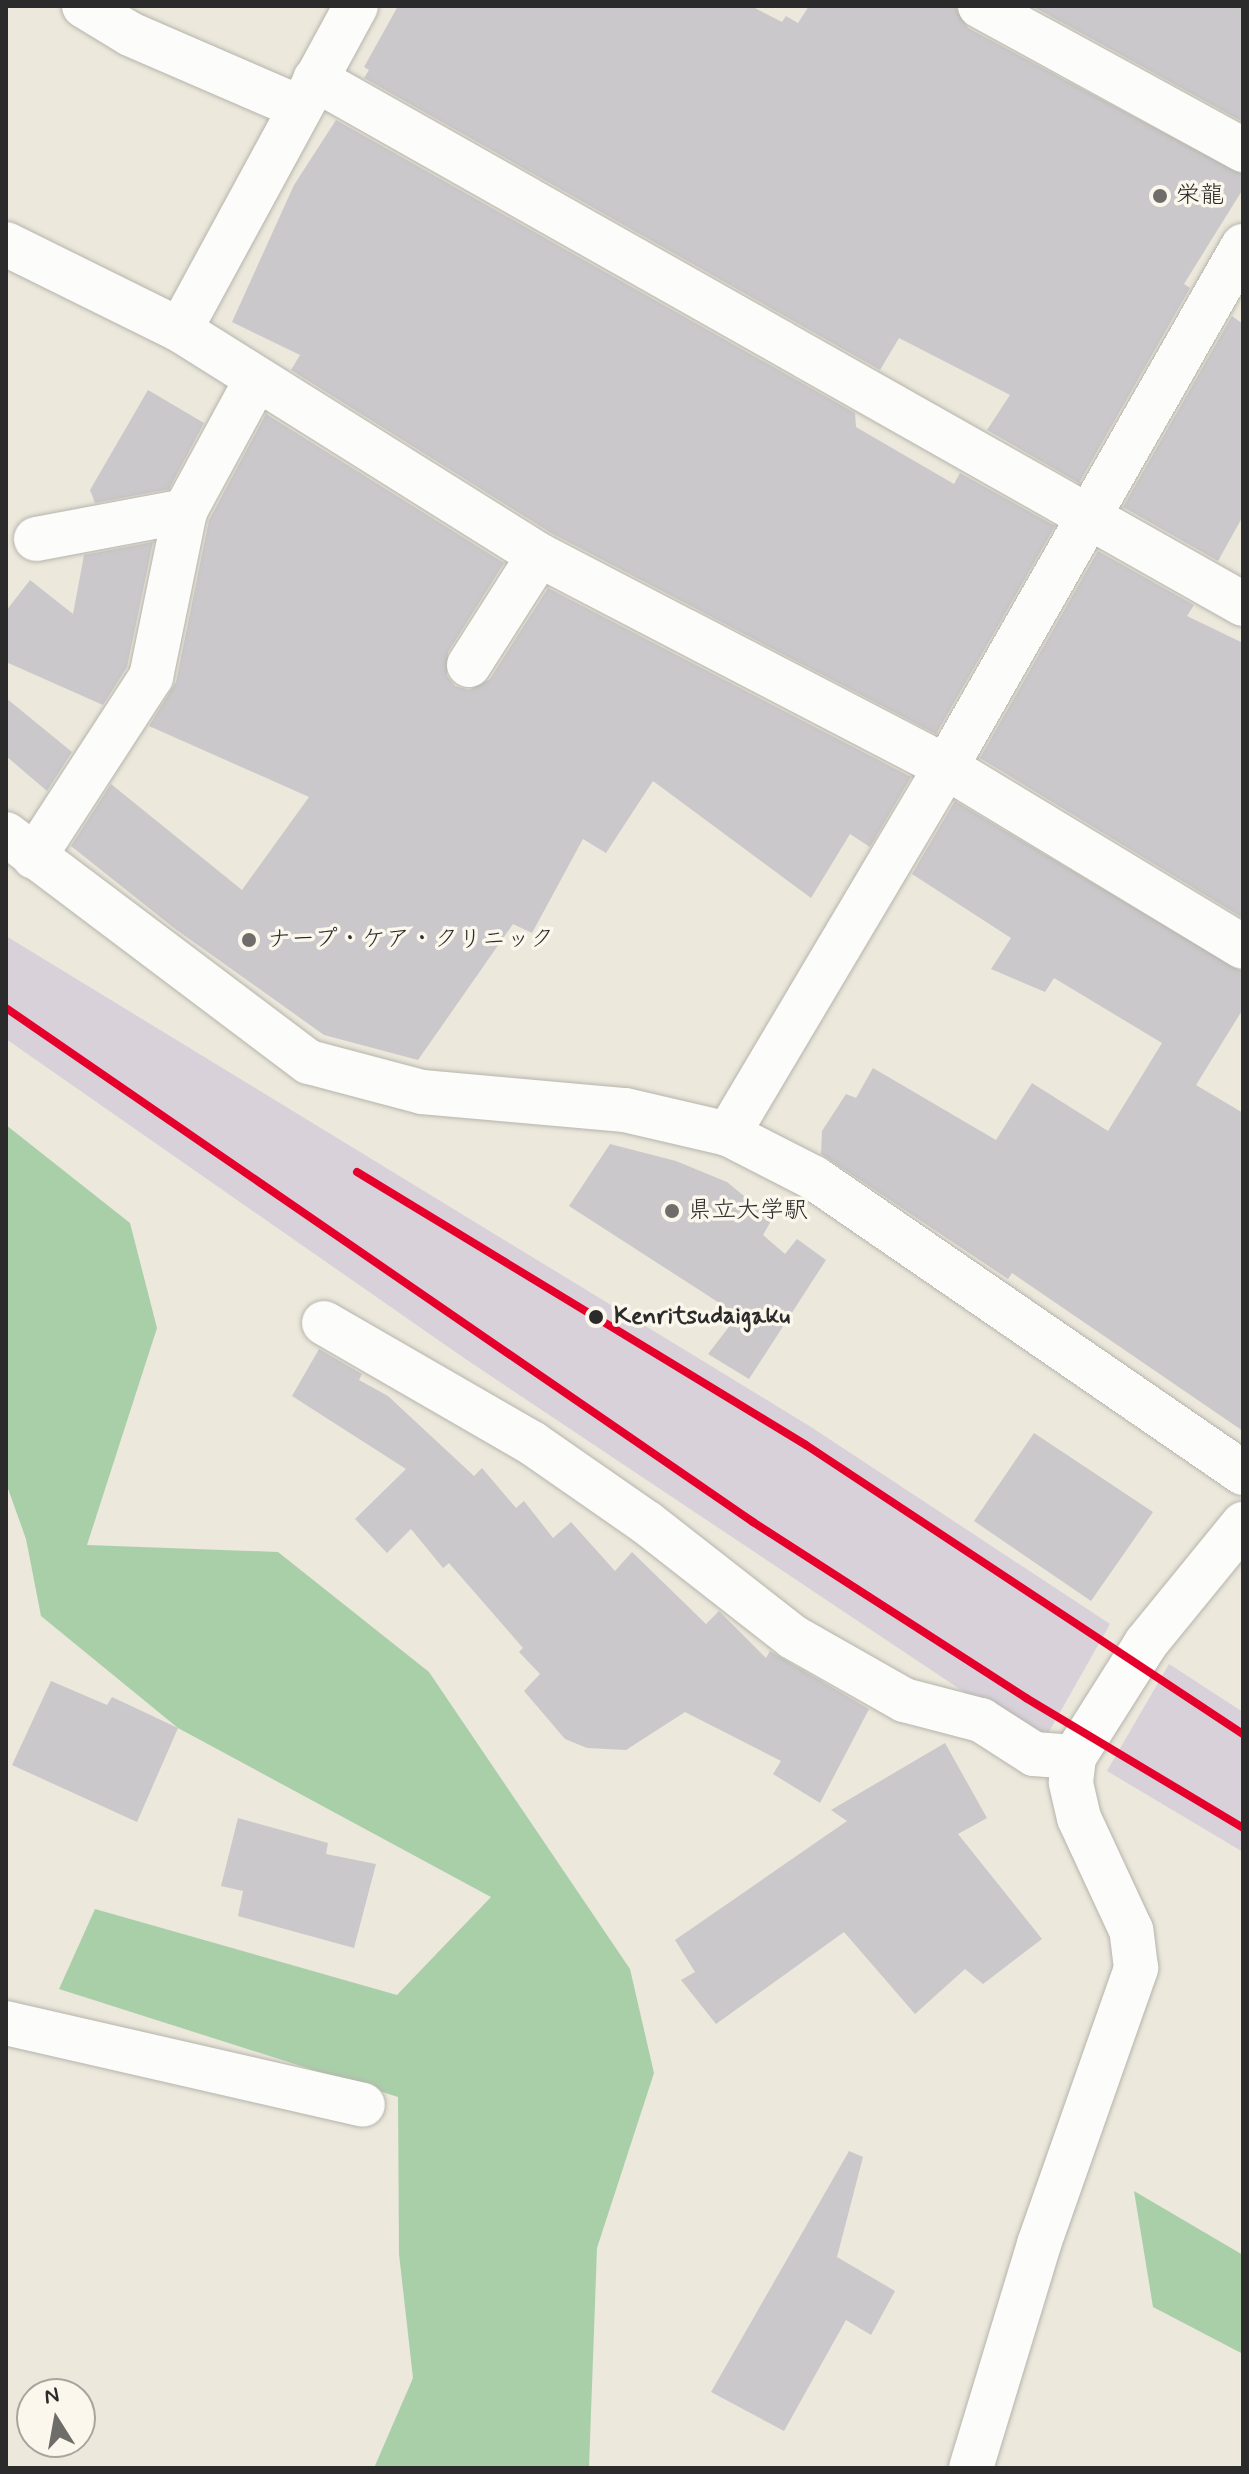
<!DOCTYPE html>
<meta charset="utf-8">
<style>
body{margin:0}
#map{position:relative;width:1249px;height:2474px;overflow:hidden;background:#ece8dc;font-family:Mynerve,"Klee One",sans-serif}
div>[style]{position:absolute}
.industrial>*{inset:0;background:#d8d1da}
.forest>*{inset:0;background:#a9cfa9}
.building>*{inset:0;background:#cac8ca}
.roads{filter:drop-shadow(0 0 2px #b6b4ac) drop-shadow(0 0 2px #b6b4ac)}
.minor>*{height:44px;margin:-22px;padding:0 22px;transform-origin:22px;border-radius:22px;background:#fcfcfa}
.rail-1>*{height:8px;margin:-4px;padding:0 4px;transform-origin:4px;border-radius:4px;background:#e4002b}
.dots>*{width:22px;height:22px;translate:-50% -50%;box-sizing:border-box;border:4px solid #fbf7ec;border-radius:50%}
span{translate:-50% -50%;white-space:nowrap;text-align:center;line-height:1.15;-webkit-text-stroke:7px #fbf7ec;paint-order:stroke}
.poi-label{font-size:24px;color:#2b2b2b}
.left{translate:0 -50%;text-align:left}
.stop-label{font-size:24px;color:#2b2b2b;font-weight:700}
.frame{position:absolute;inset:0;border:8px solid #2b2b2b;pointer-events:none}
.north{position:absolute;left:16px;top:2378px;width:80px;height:80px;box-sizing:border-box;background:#fbf7ec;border:2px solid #a8a59f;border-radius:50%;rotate:349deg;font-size:22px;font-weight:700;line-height:32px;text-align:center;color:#2b2b2b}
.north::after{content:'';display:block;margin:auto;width:28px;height:36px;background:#6f6d69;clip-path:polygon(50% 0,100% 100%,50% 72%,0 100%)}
</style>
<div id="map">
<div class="industrial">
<i style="clip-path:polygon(6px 936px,811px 1427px,1110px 1624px,1042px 1744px,464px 1358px,6px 1039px)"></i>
<i style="clip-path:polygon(1169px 1664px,1243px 1712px,1243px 1852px,1107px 1771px)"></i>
</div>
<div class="forest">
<i style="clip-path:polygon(6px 1125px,130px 1223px,157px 1328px,87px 1545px,278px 1552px,429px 1672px,630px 1969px,654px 2073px,597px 2248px,589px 2468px,374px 2468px,413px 2378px,399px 2254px,398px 2097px,59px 1989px,95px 1909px,397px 1995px,491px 1897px,178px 1728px,41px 1616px,26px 1539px,6px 1483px)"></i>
<i style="clip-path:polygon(1134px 2191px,1243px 2255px,1243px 2354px,1153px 2307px)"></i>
</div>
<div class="building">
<i style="clip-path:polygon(398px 6px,751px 6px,782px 22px,786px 16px,798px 23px,809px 6px,955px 6px,968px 28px,1243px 175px,1243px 189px,1184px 284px,1190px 288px,1079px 483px,987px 430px,1010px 395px,899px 338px,880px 370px,364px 78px,369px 70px,364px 67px)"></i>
<i style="clip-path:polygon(1032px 6px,1243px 6px,1243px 122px)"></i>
<i style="clip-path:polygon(336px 120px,855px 413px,856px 427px,954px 484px,960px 473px,1055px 526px,936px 734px,551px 533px,291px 370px,300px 355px,232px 322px,294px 185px)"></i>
<i style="clip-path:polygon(1232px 316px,1243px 324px,1243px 516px,1218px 561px,1123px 507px)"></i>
<i style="clip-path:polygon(148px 390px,204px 423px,169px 489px,95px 503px,90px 490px)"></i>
<i style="clip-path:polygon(266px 414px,504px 563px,448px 652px,447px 676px,455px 686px,469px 690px,490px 679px,548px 588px,911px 777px,870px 847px,850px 834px,811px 898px,653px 781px,606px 853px,583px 839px,532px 933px,513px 924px,418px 1060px,324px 1035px,174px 928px,71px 846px,111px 784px,242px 890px,309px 797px,149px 726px,176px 682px,209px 520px)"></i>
<i style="clip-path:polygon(153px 542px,127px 667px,103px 705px,6px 662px,6px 611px,30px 580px,73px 614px,84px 555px)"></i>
<i style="clip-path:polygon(1098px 551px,1194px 605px,1187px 616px,1243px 643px,1243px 918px,980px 758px)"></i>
<i style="clip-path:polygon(6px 698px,72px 752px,47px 791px,6px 756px)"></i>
<i style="clip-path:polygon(955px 801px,1243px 972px,1243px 1009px,1196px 1085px,1243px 1113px,1243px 1431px,1012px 1273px,1008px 1279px,821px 1154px,822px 1131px,846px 1094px,856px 1098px,873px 1068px,996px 1140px,1032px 1083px,1108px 1131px,1162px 1043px,1054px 978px,1045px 992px,991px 969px,1011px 938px,912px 874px)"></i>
<i style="clip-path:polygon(610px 1144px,676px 1161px,727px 1182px,772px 1219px,763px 1235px,785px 1254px,797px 1239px,826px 1260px,749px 1379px,708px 1354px,738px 1315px,569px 1206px)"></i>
<i style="clip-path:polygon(319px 1349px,362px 1374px,359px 1380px,388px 1396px,474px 1476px,482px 1468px,516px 1508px,524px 1501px,553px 1538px,571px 1522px,615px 1571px,632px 1552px,706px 1624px,719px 1611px,766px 1658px,770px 1651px,869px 1709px,820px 1803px,773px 1774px,781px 1761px,685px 1712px,626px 1750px,587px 1748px,565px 1739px,524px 1691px,540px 1674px,519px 1652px,523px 1648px,449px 1563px,443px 1568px,411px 1529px,387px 1553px,355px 1519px,406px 1469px,292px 1396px)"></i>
<i style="clip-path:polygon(1034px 1433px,1153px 1512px,1091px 1601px,974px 1521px)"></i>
<i style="clip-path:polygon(51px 1681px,107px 1705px,112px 1697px,178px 1728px,137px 1822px,12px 1765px)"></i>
<i style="clip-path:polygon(945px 1743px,987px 1818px,958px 1834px,1042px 1939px,983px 1984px,965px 1969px,915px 2014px,844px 1932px,716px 2024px,681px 1980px,695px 1972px,675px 1940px,847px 1821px,831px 1810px)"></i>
<i style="clip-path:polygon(238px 1818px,328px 1843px,326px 1854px,376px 1864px,354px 1948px,238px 1916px,243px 1891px,221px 1886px)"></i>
<i style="clip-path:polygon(849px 2151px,863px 2157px,837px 2257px,895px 2291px,871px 2335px,846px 2320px,784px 2431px,711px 2392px)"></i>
</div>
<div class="roads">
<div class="minor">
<i style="left:84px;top:6px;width:54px;rotate:31.3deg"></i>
<i style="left:130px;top:34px;width:184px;rotate:23.4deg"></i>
<i style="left:980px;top:6px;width:300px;rotate:28.7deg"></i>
<i style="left:315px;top:79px;width:1066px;rotate:29.5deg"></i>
<i style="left:6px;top:244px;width:194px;rotate:26.3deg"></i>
<i style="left:180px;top:330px;width:424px;rotate:32.1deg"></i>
<i style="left:539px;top:555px;width:459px;rotate:27.5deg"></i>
<i style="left:946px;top:767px;width:347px;rotate:31.2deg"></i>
<i style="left:180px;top:330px;width:369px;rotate:-61.5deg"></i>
<i style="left:36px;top:539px;width:152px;rotate:-10.6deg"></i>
<i style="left:469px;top:665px;width:130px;rotate:-57.5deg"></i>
<i style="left:6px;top:834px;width:379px;rotate:37deg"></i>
<i style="left:309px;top:1062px;width:117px;rotate:14.9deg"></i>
<i style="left:422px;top:1092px;width:204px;rotate:5.1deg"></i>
<i style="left:625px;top:1110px;width:106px;rotate:13.1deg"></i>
<i style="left:728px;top:1134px;width:97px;rotate:27.1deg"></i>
<i style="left:814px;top:1178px;width:521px;rotate:34.51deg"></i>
<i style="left:34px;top:857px;width:215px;rotate:-57deg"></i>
<i style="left:151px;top:677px;width:169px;rotate:-78.4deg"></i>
<i style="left:185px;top:511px;width:147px;rotate:-61.5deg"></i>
<i style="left:728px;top:1134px;width:427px;rotate:-59.3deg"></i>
<i style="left:946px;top:767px;width:600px;rotate:-60.31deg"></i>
<i style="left:324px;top:1323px;width:240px;rotate:30deg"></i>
<i style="left:532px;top:1443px;width:140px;rotate:34.8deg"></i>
<i style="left:647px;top:1523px;width:185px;rotate:38deg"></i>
<i style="left:793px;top:1637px;width:128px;rotate:29.6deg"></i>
<i style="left:904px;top:1700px;width:80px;rotate:14.6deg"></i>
<i style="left:981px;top:1720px;width:63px;rotate:32.7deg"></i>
<i style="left:1034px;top:1754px;width:40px;rotate:4.3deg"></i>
<i style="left:6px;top:2023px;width:366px;rotate:12.9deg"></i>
<i style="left:971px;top:2468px;width:234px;rotate:-73.1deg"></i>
<i style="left:1039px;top:2244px;width:293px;rotate:-70.6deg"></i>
<i style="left:1136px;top:1968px;width:38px;rotate:-97deg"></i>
<i style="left:1131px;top:1930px;width:123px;rotate:-114.9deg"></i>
<i style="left:1079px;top:1818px;width:37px;rotate:-103deg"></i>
<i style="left:1071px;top:1782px;width:25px;rotate:-83deg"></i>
<i style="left:1074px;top:1757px;width:135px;rotate:-57.7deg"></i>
<i style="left:1146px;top:1643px;width:154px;rotate:-50.8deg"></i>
</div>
</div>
<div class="rail-1">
<i style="left:6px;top:1008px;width:907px;rotate:34.53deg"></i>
<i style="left:753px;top:1522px;width:325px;rotate:32.8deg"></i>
<i style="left:1026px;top:1698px;width:253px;rotate:30.9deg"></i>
<i style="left:357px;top:1172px;width:525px;rotate:31.3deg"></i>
<i style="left:806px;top:1445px;width:524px;rotate:33.48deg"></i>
</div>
<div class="dots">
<i style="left:1160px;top:196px;background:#6f6d69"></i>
<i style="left:249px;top:940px;background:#6f6d69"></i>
<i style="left:672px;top:1211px;background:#6f6d69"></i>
<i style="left:596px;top:1317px;background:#2b2b2b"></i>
</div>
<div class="poi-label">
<span class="left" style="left:1176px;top:196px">栄龍</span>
<span class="left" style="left:267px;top:940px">ナープ・ケア・クリニック</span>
<span class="left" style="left:688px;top:1211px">県立大学駅</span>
</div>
<div class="stop-label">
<span class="left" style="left:614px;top:1317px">Kenritsudaigaku</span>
</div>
<div class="frame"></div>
<div class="north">N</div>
</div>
